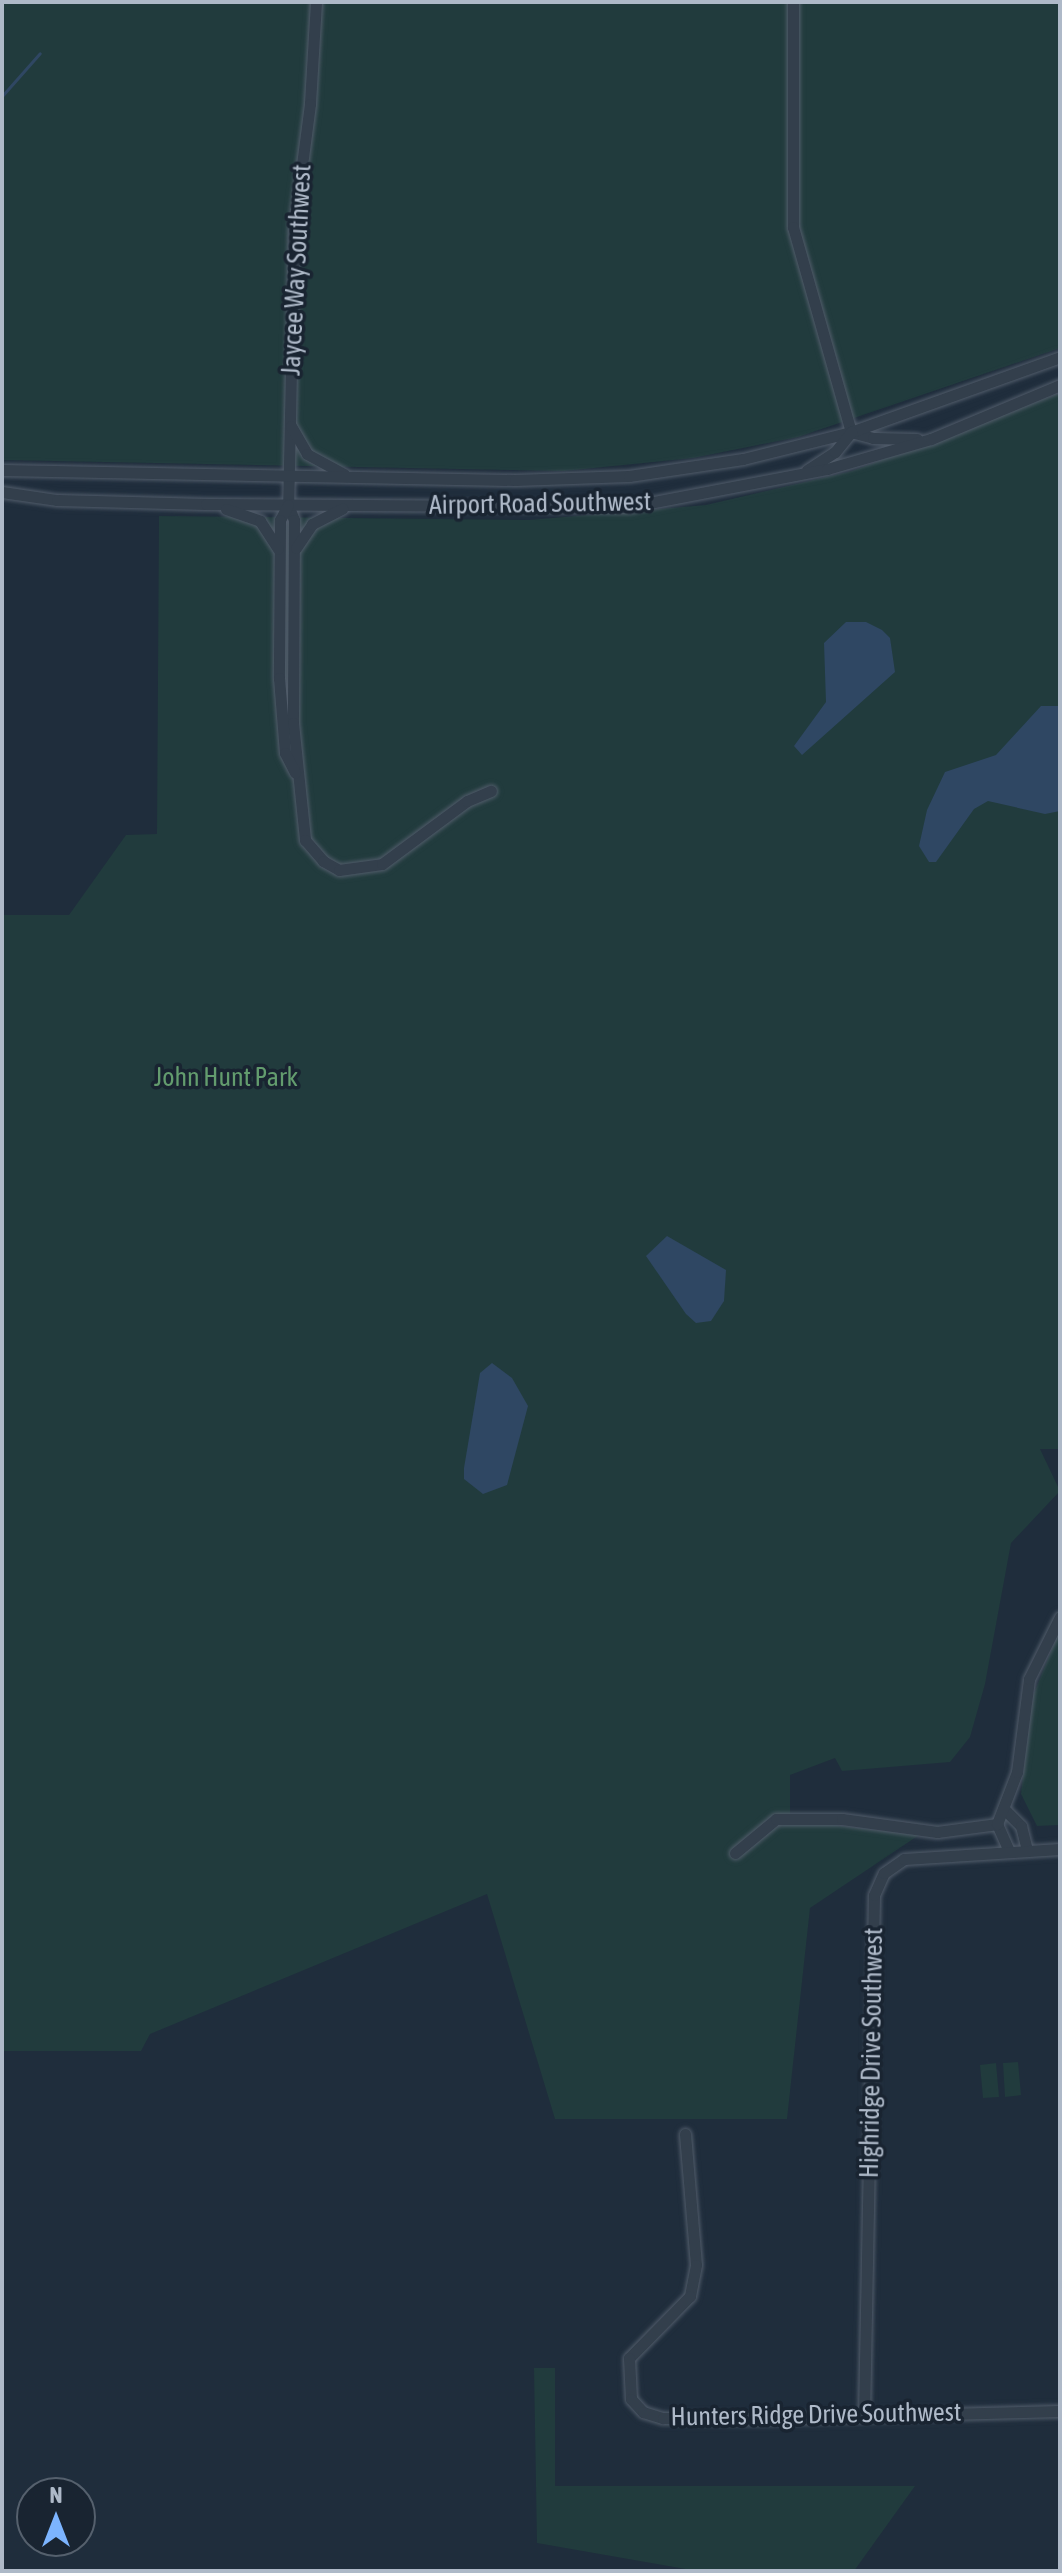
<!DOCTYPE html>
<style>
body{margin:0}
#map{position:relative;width:1062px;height:2573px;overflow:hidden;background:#1f2d3c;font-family:"Asap Condensed",sans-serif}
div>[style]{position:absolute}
.green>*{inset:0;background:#213b3d}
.water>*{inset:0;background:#2f4763}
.stream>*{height:3px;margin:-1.5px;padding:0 1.5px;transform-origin:1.5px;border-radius:1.5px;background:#2f4763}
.roads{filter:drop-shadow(0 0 2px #515c6a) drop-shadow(0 0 2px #515c6a)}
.minor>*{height:11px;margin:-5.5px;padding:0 5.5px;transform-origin:5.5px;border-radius:5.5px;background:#333f4c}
span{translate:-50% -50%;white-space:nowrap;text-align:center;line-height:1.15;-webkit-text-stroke:7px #192431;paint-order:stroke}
.street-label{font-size:26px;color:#aeb9c8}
.park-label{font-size:26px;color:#639c6e}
.frame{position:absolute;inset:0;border:4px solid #aeb9c8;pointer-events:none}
.north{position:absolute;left:16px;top:2477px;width:80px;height:80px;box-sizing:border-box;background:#192431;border:2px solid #55606d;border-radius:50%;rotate:0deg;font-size:22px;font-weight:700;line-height:32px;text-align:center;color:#aeb9c8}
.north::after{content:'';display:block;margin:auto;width:28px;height:36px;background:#7cb4ff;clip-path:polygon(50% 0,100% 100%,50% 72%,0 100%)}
</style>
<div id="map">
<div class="green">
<i style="clip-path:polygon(2px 2px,1060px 2px,1060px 348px,798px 437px,693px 458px,564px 471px,2px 460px)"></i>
<i style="clip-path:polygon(1060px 393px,1060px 1449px,1040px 1449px,1060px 1491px,1011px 1543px,985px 1684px,970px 1737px,950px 1762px,842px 1771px,835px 1758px,790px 1775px,790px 1820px,919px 1835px,810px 1908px,787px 2119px,555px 2119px,487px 1894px,150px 2034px,141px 2051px,2px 2051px,2px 915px,69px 915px,126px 835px,157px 834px,159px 516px,529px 520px,706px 505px,852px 471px)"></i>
<i style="clip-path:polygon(1060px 1629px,1060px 1825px,1037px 1826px,1021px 1794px,1026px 1751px,1033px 1696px)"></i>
<i style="clip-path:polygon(1018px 2062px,1021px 2095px,1005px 2097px,1003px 2063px)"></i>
<i style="clip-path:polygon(996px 2063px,999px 2097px,983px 2098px,980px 2065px)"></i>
<i style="clip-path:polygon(534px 2368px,555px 2368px,555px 2486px,915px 2486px,854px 2571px,697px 2571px,537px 2543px)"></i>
</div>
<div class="water">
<i style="clip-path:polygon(846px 622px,866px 622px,882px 630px,890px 638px,895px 672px,802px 755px,794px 746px,826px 702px,824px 643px)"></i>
<i style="clip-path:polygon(1041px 706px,1060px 706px,1060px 811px,1045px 814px,988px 801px,974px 809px,936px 862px,929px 862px,919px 846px,927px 810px,945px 772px,996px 755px)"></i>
<i style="clip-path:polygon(667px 1236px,726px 1270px,724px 1301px,711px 1321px,696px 1323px,686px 1314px,646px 1256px)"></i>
<i style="clip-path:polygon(492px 1363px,512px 1378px,528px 1406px,507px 1485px,483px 1494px,464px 1479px,464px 1468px,480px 1373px)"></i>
</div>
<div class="stream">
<i style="left:2px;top:96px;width:57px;rotate:-48.5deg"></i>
</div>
<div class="roads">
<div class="minor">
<i style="left:316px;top:2px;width:102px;rotate:93.4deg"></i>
<i style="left:310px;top:104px;width:123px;rotate:97.5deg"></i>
<i style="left:294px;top:226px;width:279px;rotate:91.2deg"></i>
<i style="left:288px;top:505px;width:16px;rotate:68deg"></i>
<i style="left:294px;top:520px;width:203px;rotate:90.3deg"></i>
<i style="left:293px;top:723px;width:118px;rotate:84.1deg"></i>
<i style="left:305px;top:840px;width:28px;rotate:49deg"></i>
<i style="left:323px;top:861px;width:18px;rotate:29deg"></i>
<i style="left:339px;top:870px;width:43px;rotate:-7.9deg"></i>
<i style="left:382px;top:864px;width:106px;rotate:-36.5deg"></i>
<i style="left:467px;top:801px;width:26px;rotate:-23deg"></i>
<i style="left:793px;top:2px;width:225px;rotate:90deg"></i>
<i style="left:793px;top:227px;width:213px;rotate:74.2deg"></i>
<i style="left:291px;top:426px;width:32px;rotate:60deg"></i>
<i style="left:307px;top:454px;width:42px;rotate:28.4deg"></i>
<i style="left:851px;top:432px;width:23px;rotate:15deg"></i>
<i style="left:873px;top:438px;width:44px;rotate:1.3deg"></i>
<i style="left:2px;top:470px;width:513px;rotate:1.12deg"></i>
<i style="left:515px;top:480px;width:114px;rotate:-2deg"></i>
<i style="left:629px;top:476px;width:115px;rotate:-8.5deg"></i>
<i style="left:743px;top:459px;width:111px;rotate:-14deg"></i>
<i style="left:851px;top:432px;width:222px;rotate:-19.7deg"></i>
<i style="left:807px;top:470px;width:33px;rotate:-33deg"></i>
<i style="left:835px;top:452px;width:26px;rotate:-51deg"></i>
<i style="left:2px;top:492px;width:56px;rotate:8.3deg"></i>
<i style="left:57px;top:500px;width:149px;rotate:1.5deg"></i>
<i style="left:206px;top:504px;width:422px;rotate:0.4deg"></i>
<i style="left:628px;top:507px;width:203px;rotate:-10.8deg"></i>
<i style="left:827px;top:469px;width:108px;rotate:-16.1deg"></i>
<i style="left:931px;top:439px;width:140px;rotate:-22.7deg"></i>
<i style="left:288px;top:505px;width:17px;rotate:118deg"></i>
<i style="left:280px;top:520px;width:158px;rotate:90.4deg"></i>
<i style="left:279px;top:678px;width:75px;rotate:85.4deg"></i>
<i style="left:285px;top:753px;width:22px;rotate:63deg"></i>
<i style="left:226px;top:509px;width:36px;rotate:19deg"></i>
<i style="left:260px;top:521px;width:33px;rotate:57deg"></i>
<i style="left:296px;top:548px;width:29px;rotate:-56deg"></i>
<i style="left:312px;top:524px;width:34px;rotate:-27deg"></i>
<i style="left:1005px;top:1810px;width:23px;rotate:45deg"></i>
<i style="left:1021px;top:1826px;width:25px;rotate:76deg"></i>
<i style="left:997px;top:1824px;width:30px;rotate:66deg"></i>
<i style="left:735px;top:1853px;width:53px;rotate:-39.7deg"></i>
<i style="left:776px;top:1819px;width:66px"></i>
<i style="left:842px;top:1819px;width:96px;rotate:7.8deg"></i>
<i style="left:937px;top:1832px;width:61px;rotate:-7.6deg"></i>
<i style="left:997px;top:1824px;width:56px;rotate:-69deg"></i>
<i style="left:1017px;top:1772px;width:94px;rotate:-82.6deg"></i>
<i style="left:1029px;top:1679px;width:69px;rotate:-63.4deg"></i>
<i style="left:685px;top:2134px;width:131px;rotate:85.2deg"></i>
<i style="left:696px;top:2265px;width:32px;rotate:101deg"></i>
<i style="left:690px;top:2296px;width:87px;rotate:134.5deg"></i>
<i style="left:629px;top:2358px;width:41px;rotate:87.2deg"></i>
<i style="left:631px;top:2399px;width:18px;rotate:47deg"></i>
<i style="left:643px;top:2412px;width:21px;rotate:17deg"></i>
<i style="left:663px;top:2418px;width:96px;rotate:0.6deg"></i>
<i style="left:759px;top:2419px;width:301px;rotate:-1.5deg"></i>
<i style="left:864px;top:2416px;width:521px;rotate:-88.9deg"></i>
<i style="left:874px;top:1895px;width:24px;rotate:-66deg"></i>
<i style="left:884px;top:1873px;width:24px;rotate:-35deg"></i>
<i style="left:904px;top:1859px;width:156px;rotate:-3.7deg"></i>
</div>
</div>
<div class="street-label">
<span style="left:297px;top:270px;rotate:-87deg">Jaycee Way Southwest</span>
<span style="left:540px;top:504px;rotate:-1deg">Airport Road Southwest</span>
<span style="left:872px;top:2053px;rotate:-89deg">Highridge Drive Southwest</span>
<span style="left:816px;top:2415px;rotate:-1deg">Hunters Ridge Drive Southwest</span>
</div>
<div class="park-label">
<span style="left:226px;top:1078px">John Hunt Park</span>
</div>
<div class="frame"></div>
<div class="north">N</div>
</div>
